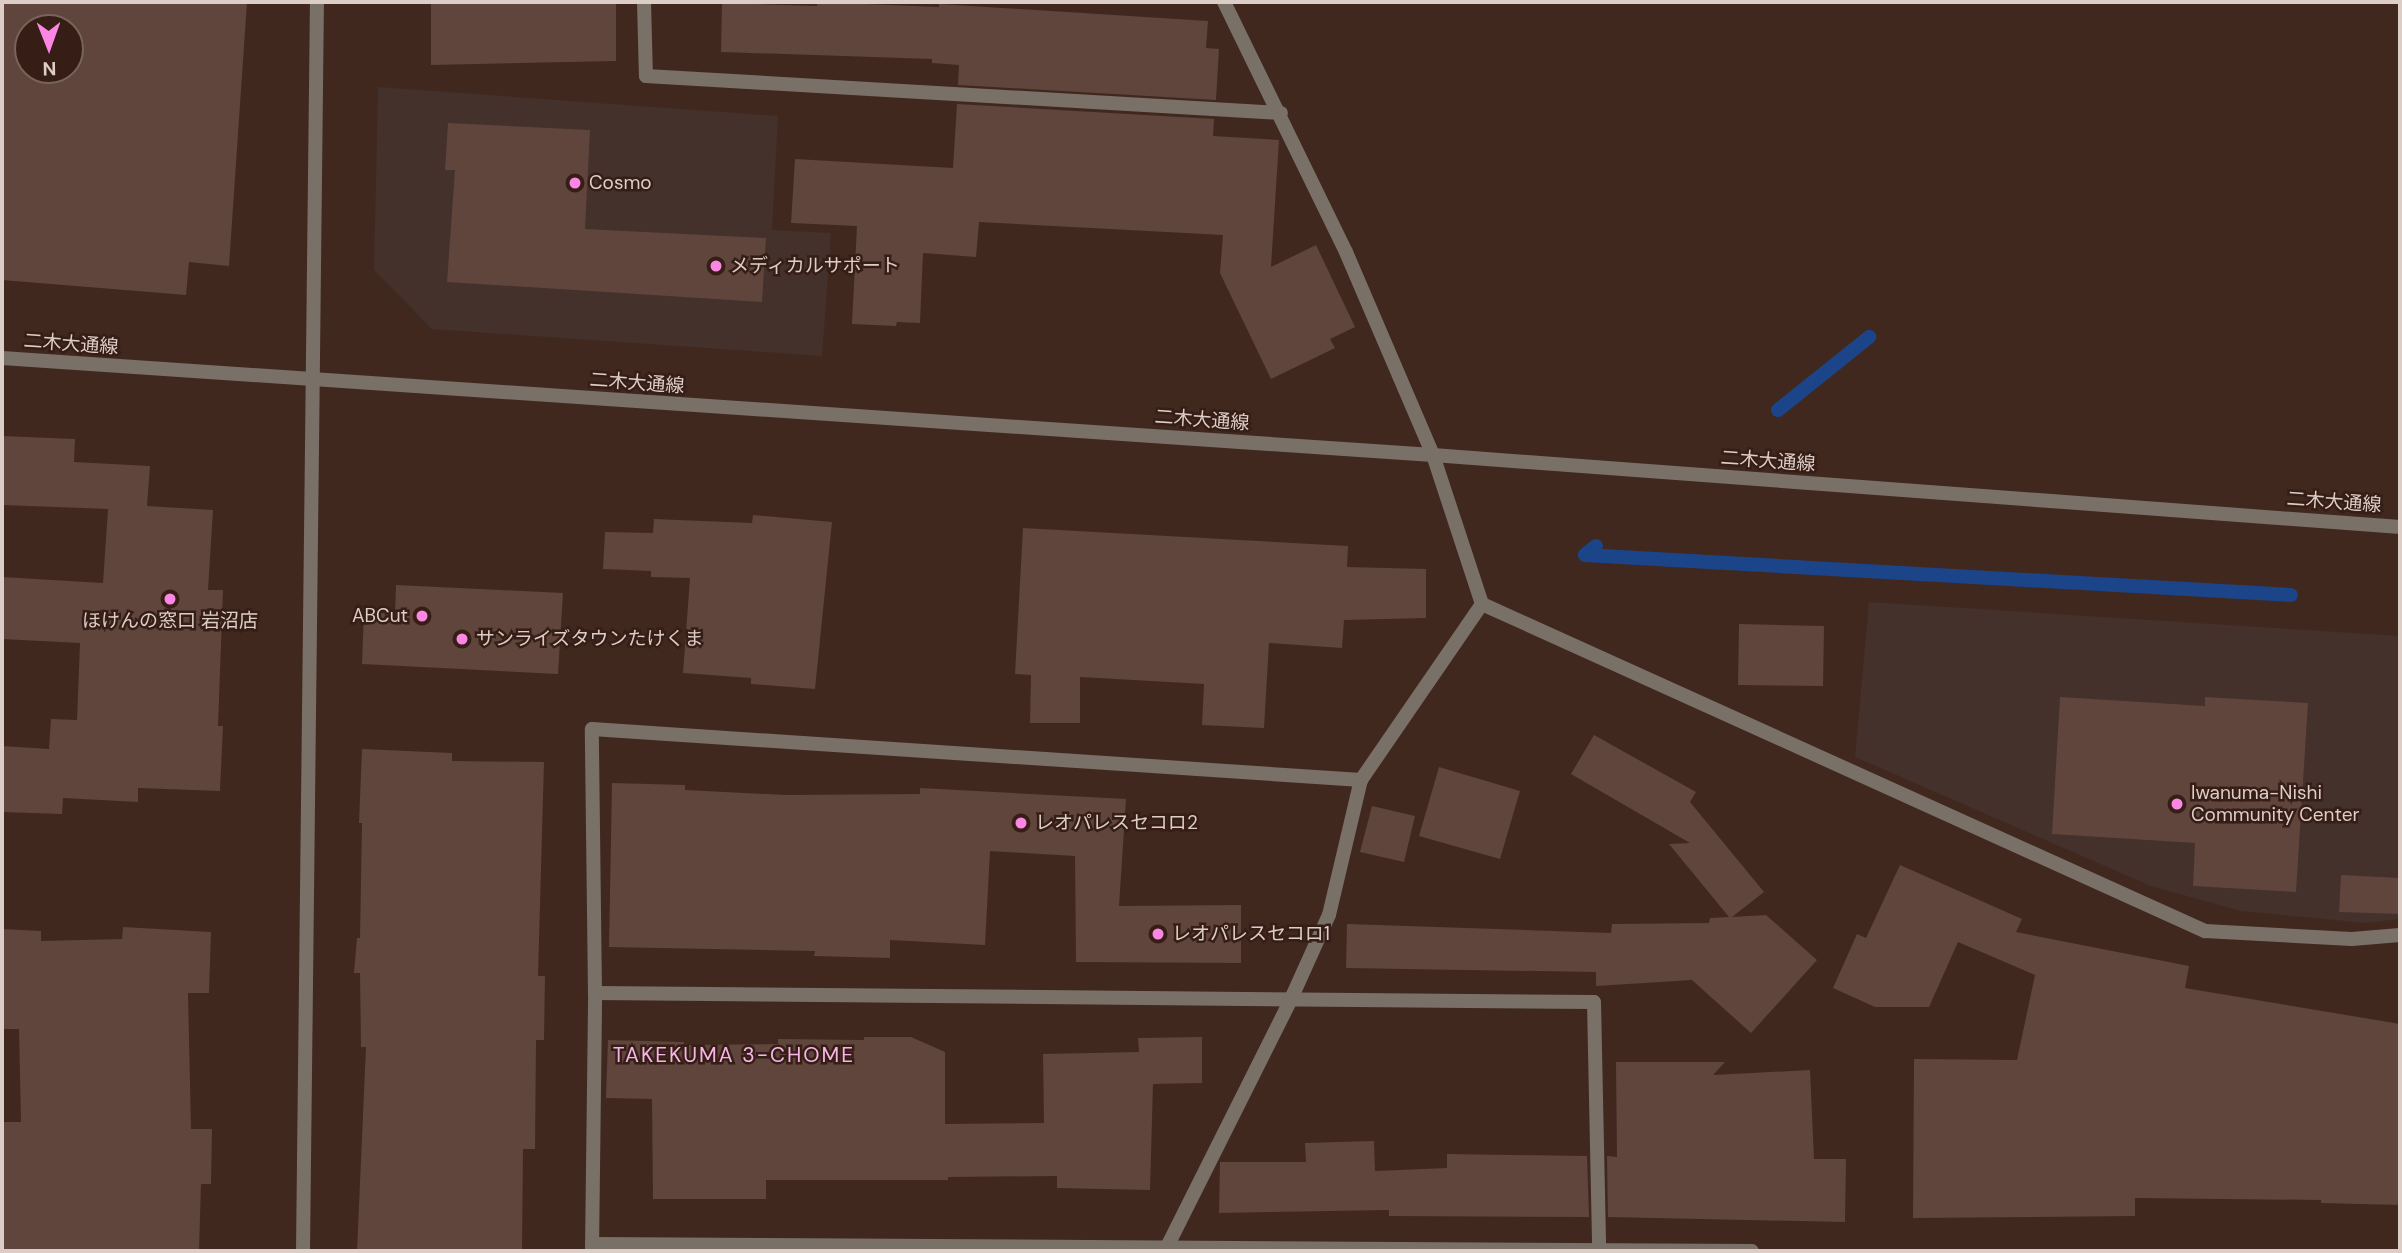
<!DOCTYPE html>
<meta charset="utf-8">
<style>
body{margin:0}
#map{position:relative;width:2402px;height:1253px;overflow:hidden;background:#40281f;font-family:"DM Sans","Noto Sans JP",sans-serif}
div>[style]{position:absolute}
.commercial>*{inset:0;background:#44312b}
.stream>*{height:14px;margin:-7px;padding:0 7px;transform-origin:7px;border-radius:7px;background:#1b4588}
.building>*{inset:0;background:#5f453c}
.minor>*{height:14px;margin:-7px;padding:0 7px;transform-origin:7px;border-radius:7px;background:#797167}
.tertiary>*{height:14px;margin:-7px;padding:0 7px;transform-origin:7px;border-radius:7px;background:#797167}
.dots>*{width:19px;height:19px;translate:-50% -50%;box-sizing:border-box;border:4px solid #361e16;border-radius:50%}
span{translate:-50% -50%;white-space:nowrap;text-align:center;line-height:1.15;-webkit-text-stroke:5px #361e16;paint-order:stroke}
.poi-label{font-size:19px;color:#ddcdc7}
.left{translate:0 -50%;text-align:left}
.right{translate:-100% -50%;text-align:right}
.street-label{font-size:19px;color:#ddcdc7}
.neighbourhood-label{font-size:21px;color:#f7b5e7;letter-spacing:2px}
.frame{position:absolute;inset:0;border:4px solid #ddcdc7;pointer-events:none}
.north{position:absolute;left:14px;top:14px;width:70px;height:70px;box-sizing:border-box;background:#361e16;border:2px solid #79645d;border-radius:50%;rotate:179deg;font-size:19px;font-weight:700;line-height:28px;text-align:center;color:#ddcdc7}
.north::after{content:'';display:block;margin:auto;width:24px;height:32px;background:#fc86e4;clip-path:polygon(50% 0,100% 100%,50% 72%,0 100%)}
</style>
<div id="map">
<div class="commercial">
<i style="clip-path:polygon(378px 87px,778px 116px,772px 230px,831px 233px,822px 356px,432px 329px,374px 270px)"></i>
<i style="clip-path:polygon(1869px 602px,2400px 636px,2400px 919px,2365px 923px,2241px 911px,2151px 886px,1855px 757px)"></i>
</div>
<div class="stream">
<i style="left:1778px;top:410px;width:117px;rotate:-38.7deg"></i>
<i style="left:1596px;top:546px;width:14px;rotate:141deg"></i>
<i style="left:1585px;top:555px;width:707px;rotate:3.24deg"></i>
</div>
<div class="building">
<i style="clip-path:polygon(evenodd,2px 2px,247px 2px,229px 266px,189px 262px,186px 295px,2px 280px,2px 2px,28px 28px,70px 28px,70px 70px,28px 70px,28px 28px)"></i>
<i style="clip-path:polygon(431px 2px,616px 2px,616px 61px,431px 65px)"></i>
<i style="clip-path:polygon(817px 2px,939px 7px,939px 4px,1208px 21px,1206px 48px,1219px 49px,1216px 100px,958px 85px,959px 65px,932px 63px,932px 59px,721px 52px,722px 3px,817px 6px)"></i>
<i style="clip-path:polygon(957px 104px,1214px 119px,1213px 136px,1279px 140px,1271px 267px,1316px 245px,1355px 327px,1330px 339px,1335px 348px,1271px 379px,1220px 273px,1223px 235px,979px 222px,976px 257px,923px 253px,920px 323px,897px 322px,896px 326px,852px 324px,857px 226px,791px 223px,795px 159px,953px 168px)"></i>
<i style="clip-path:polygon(448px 123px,590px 130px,585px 229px,766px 238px,762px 302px,447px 282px,455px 170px,445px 170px)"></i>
<i style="clip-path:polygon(2px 436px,75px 439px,74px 462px,150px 466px,147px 506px,213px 510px,208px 590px,223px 590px,218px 726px,223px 726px,220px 791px,138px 788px,138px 802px,63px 798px,62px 814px,2px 812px,2px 746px,49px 749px,51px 719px,77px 720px,80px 643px,2px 639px,2px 577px,103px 583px,108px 509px,2px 505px)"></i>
<i style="clip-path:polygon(753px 515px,832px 522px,815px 689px,751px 684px,751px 678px,683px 673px,690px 578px,651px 577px,651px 571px,603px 569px,605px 532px,653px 533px,654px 519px,752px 523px)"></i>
<i style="clip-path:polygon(1023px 528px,1348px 546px,1347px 567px,1426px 569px,1426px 618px,1344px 620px,1342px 648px,1269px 643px,1264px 728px,1202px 725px,1204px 684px,1080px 677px,1080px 723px,1030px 723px,1031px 675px,1015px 674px)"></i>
<i style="clip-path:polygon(396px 585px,563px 593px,558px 674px,362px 664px,364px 612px,395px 614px)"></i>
<i style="clip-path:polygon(1739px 624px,1824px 626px,1823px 686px,1738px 685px)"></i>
<i style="clip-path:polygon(2060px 697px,2205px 706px,2205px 697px,2308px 703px,2296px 892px,2193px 886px,2195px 843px,2052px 834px)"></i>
<i style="clip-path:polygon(1594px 735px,1696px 792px,1690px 802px,1764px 892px,1732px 917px,1766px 915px,1817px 960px,1751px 1033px,1692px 980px,1596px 986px,1596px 972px,1346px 968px,1347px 924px,1611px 933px,1612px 924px,1709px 923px,1710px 918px,1729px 917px,1669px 844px,1690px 843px,1571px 774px)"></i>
<i style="clip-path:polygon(362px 749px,452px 753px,452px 761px,544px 762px,538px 976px,545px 976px,544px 1040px,536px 1040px,535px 1149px,523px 1149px,522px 1251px,357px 1251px,366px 1047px,361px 1047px,360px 973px,354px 973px,357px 938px,360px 938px,362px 823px,359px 823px)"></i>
<i style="clip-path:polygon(1439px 767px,1520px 791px,1500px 859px,1419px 836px)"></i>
<i style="clip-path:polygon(612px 783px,685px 785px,685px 790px,786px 795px,920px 794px,920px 788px,1126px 799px,1119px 906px,1241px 905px,1241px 963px,1076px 962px,1075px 856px,990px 851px,985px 945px,890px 940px,890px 958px,814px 956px,815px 951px,609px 947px)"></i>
<i style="clip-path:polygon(1372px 806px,1415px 816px,1404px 862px,1360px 852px)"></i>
<i style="clip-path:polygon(1900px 865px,2022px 919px,2016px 932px,2189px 966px,2185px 988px,2400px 1024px,2400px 1205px,2321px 1203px,2321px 1200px,2135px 1198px,2135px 1216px,1913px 1218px,1914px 1059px,2017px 1060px,2035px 975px,1958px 942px,1929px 1007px,1875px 1007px,1833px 988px,1857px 934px,1866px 938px)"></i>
<i style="clip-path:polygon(2341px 875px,2400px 878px,2400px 914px,2339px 912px)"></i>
<i style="clip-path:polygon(123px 927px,211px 932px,209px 993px,188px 993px,191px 1129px,212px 1129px,211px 1184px,201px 1184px,199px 1251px,2px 1251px,4px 1122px,21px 1122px,19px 1029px,2px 1029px,2px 929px,41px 931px,41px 941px,122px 939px)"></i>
<i style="clip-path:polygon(864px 1037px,911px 1037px,945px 1052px,945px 1124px,1044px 1123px,1043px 1054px,1139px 1052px,1138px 1038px,1202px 1037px,1202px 1083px,1153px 1084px,1150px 1190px,1057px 1188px,1057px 1176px,948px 1177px,948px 1180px,766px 1180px,766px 1199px,653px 1199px,652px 1099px,606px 1098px,608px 1040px,684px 1042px,684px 1045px,778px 1044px,778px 1039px,864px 1040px)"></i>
<i style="clip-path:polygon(1616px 1062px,1725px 1062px,1713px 1075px,1810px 1070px,1814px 1159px,1846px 1159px,1845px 1222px,1608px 1217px,1607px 1156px,1617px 1157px)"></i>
<i style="clip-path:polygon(1374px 1141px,1375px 1171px,1447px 1168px,1447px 1154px,1587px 1156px,1589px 1217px,1389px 1216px,1389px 1210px,1219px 1213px,1220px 1162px,1306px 1162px,1305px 1143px)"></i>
</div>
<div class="minor">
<i style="left:644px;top:2px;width:74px;rotate:88.5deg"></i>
<i style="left:646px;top:76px;width:636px;rotate:3.33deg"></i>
<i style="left:1482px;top:604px;width:794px;rotate:24.34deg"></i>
<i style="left:2205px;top:931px;width:147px;rotate:3.1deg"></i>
<i style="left:2352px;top:939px;width:48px;rotate:-4.8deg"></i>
<i style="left:595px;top:993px;width:999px;rotate:0.52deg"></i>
<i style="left:1594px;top:1002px;width:248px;rotate:88.8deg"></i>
<i style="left:592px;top:1244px;width:1160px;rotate:0.35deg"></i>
<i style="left:592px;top:1251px;width:258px;rotate:-89.3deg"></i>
<i style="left:595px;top:993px;width:264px;rotate:-90.7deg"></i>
<i style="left:592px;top:729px;width:771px;rotate:3.79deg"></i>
<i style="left:1165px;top:1251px;width:282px;rotate:-63.4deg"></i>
<i style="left:1291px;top:999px;width:92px;rotate:-65.7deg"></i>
<i style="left:1329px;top:915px;width:139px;rotate:-76.7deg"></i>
<i style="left:1361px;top:780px;width:214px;rotate:-55.5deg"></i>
<i style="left:1482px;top:604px;width:157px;rotate:-108.2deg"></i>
<i style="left:1433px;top:455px;width:221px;rotate:-113.2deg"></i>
<i style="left:1346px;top:252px;width:278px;rotate:-116deg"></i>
</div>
<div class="tertiary">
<i style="left:2px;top:358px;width:1434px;rotate:3.88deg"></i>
<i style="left:1433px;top:455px;width:970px;rotate:4.26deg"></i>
<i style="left:303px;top:1251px;width:1249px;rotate:-89.36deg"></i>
</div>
<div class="dots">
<i style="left:575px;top:183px;background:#fc86e4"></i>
<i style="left:716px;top:266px;background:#fc86e4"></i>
<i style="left:170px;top:599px;background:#fc86e4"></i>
<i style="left:422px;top:616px;background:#fc86e4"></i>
<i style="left:462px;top:639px;background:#fc86e4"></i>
<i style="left:2177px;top:804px;background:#fc86e4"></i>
<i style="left:1021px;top:823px;background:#fc86e4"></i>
<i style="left:1158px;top:934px;background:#fc86e4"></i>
</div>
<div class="poi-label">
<span class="left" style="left:589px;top:183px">Cosmo</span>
<span class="left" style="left:730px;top:266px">メディカルサポート</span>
<span class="right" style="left:408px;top:616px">ABCut</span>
<span style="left:170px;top:621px">ほけんの窓口 岩沼店</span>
<span class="left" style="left:476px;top:639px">サンライズタウンたけくま</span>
<span class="left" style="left:2191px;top:804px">Iwanuma-Nishi<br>Community Center</span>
<span class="left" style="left:1035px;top:823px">レオパレスセコロ2</span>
<span class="left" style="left:1172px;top:934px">レオパレスセコロ1</span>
</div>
<div class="street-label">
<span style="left:71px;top:344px;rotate:4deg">二木大通線</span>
<span style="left:637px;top:383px;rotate:4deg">二木大通線</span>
<span style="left:1202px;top:420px;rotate:4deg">二木大通線</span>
<span style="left:1768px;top:461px;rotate:4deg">二木大通線</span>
<span style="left:2334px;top:502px;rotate:4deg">二木大通線</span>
</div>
<div class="neighbourhood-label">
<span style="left:734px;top:1055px">TAKEKUMA 3-CHOME</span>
</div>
<div class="frame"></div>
<div class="north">N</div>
</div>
